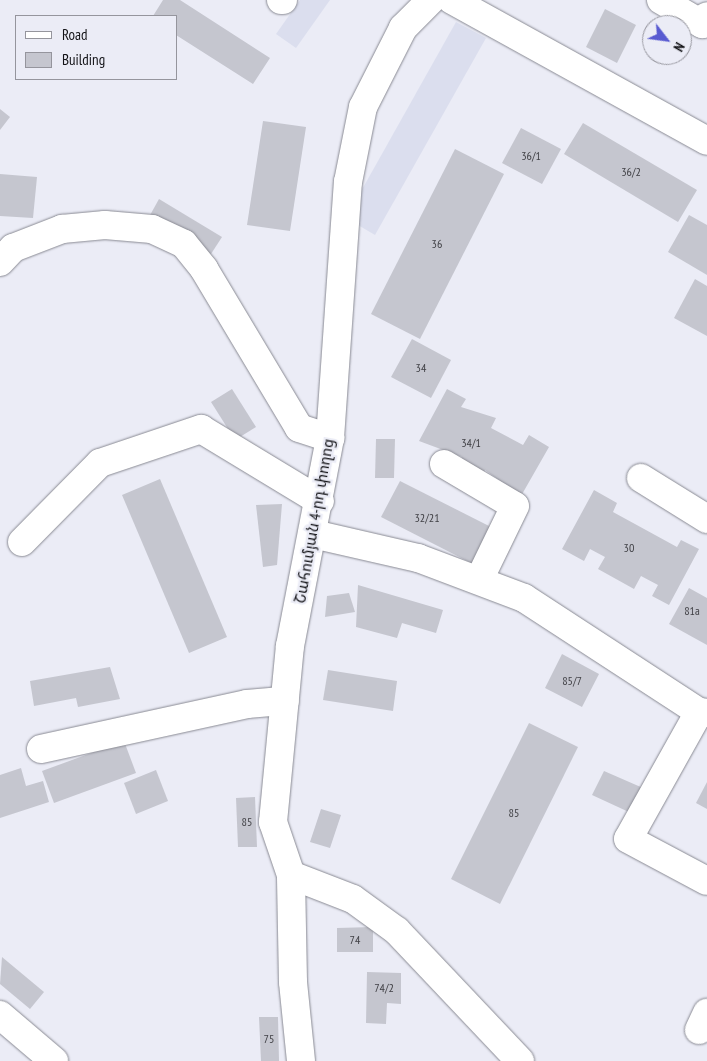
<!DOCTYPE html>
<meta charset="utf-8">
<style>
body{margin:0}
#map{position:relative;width:707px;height:1061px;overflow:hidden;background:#ebecf6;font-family:"PT Sans Narrow","Noto Sans Armenian",sans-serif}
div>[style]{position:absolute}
.built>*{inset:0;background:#dbdeee}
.building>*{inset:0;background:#c5c6cf}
.roads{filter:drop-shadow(0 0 1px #898a93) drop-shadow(0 0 1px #898a93)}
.minor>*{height:28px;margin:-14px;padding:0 14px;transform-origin:14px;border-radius:14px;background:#fff}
span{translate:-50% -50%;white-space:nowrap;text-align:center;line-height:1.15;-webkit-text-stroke:4.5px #ebecf6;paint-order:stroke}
.number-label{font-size:12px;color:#404045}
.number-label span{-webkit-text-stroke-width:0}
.street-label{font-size:15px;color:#131317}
.legend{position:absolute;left:15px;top:15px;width:162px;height:65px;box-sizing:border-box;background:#ebecf6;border:1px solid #95959d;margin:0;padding:6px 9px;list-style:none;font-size:15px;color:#131317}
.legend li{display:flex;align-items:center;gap:10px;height:25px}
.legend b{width:25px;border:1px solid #95959d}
.north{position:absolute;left:642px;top:15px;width:50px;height:50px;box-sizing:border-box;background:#ebecf6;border:1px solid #95959d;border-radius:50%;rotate:120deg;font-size:14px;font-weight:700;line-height:20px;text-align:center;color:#131317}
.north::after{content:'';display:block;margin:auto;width:18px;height:22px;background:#585ad1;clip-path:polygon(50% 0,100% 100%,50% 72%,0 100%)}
</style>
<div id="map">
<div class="built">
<i style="clip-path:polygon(300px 0,330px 0,296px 48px,276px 34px)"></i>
<i style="clip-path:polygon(456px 22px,486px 38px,375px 235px,346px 218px)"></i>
</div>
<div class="building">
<i style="clip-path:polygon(163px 0,180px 0,270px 58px,253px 84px,176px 35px,176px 16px,153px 16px)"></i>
<i style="clip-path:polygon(605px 9px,636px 25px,617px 63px,586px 47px)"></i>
<i style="clip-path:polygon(0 109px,10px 117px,0 130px)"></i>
<i style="clip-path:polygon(263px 121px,306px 127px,290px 231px,247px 225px)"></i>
<i style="clip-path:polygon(583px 123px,697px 190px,678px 222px,564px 154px)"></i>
<i style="clip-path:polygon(521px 128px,561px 149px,542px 184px,502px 163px)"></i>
<i style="clip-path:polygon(455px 149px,504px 174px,420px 339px,371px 314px)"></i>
<i style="clip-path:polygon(0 174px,37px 177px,33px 218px,0 216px)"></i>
<i style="clip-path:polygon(159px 199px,222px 237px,211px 254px,149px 217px)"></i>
<i style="clip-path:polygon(689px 215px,707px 225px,707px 275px,668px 252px)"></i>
<i style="clip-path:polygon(695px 279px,707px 286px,707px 336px,674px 318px)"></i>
<i style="clip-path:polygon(412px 339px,451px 360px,431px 398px,391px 377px)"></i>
<i style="clip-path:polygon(232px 389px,256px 427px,235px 440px,211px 402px)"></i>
<i style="clip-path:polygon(447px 389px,466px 399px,461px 407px,496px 418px,491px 428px,523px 445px,529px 435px,549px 447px,521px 496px,485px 470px,482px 476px,458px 463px,462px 457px,419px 441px)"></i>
<i style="clip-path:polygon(376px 439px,395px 439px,394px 478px,375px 478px)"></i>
<i style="clip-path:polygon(160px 479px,227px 637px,189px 653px,122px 495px)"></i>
<i style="clip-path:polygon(400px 481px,491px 527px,473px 564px,381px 517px)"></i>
<i style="clip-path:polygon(594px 490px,617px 503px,613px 512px,677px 547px,681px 540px,699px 549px,669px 605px,652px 596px,658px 585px,641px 576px,634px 589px,598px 569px,605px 557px,590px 549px,584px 561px,562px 549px)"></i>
<i style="clip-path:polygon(282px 504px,277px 565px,263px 567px,256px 505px)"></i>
<i style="clip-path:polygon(358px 585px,443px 610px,436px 633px,402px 623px,397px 638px,356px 627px)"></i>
<i style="clip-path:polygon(689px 588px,707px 598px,707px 645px,669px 624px)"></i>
<i style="clip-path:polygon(349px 593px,355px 612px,325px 617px,327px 596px)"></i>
<i style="clip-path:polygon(562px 654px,599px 674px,582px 707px,545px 688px)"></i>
<i style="clip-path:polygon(110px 667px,120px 699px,78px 707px,76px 698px,34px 706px,30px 681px)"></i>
<i style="clip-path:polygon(328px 670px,397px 681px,393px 711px,323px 700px)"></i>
<i style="clip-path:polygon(529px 723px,578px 747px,500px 904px,451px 879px)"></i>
<i style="clip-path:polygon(124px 741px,136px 773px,54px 803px,42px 771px)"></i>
<i style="clip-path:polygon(21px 768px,26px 786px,43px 781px,49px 802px,0 818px,0 775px)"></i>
<i style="clip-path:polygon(156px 770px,168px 801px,136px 814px,124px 783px)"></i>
<i style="clip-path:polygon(604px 771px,643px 788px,631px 813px,592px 795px)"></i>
<i style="clip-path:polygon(707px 782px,707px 809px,696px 803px)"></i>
<i style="clip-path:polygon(255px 797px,257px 847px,238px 847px,236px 798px)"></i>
<i style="clip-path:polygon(321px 809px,341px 815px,330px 848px,310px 842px)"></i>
<i style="clip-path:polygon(373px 927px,373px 952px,337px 952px,337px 928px)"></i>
<i style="clip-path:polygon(2px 957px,44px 992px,30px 1009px,0 984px)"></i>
<i style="clip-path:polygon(367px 972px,401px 973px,401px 1004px,387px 1003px,386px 1024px,366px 1023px)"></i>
<i style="clip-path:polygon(259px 1017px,278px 1017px,279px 1061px,261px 1061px)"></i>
</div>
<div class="roads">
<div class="minor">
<i style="left:281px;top:0;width:2px"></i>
<i style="left:452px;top:0;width:291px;rotate:28.9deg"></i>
<i style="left:661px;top:0;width:48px;rotate:30.3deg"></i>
<i style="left:702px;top:24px;width:9px;rotate:-58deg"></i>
<i style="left:0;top:262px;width:19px;rotate:-47deg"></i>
<i style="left:13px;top:248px;width:53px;rotate:-21.2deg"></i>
<i style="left:62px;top:229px;width:43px;rotate:-5.3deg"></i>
<i style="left:105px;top:225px;width:47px;rotate:4.9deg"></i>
<i style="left:152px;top:229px;width:35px;rotate:25deg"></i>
<i style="left:184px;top:244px;width:32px;rotate:51deg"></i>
<i style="left:204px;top:269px;width:185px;rotate:59.1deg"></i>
<i style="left:299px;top:428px;width:33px;rotate:18deg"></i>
<i style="left:444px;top:464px;width:82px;rotate:30.6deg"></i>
<i style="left:515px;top:506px;width:80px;rotate:115.9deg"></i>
<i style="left:641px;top:478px;width:78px;rotate:31.8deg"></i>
<i style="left:313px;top:534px;width:108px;rotate:12.9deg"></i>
<i style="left:418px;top:558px;width:113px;rotate:20.7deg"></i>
<i style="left:524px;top:598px;width:209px;rotate:33.1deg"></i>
<i style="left:699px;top:712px;width:8px;rotate:7deg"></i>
<i style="left:22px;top:542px;width:111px;rotate:-45.4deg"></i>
<i style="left:100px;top:463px;width:107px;rotate:-18.6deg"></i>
<i style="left:201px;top:429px;width:139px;rotate:31.2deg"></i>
<i style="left:699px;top:712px;width:145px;rotate:119.2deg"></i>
<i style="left:628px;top:839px;width:89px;rotate:28deg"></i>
<i style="left:41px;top:749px;width:211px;rotate:-12.3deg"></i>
<i style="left:247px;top:704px;width:38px;rotate:-5deg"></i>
<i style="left:291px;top:875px;width:66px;rotate:21.2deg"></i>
<i style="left:353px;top:899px;width:54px;rotate:36deg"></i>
<i style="left:397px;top:931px;width:179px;rotate:46.6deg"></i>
<i style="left:0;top:1015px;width:71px;rotate:40.4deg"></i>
<i style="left:699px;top:1030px;width:19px;rotate:-65deg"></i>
<i style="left:301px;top:1061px;width:79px;rotate:-95.8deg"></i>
<i style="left:293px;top:982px;width:107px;rotate:-91.1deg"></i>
<i style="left:291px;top:875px;width:56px;rotate:-108.8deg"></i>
<i style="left:273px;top:822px;width:177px;rotate:-84.5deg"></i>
<i style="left:290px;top:646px;width:212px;rotate:-79.1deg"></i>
<i style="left:330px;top:438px;width:257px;rotate:-86deg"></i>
<i style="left:348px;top:182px;width:76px;rotate:-78.7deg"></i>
<i style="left:363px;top:107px;width:89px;rotate:-63.1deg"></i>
<i style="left:403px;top:28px;width:40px;rotate:-45deg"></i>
</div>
</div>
<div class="number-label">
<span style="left:531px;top:156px">36/1</span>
<span style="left:631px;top:172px">36/2</span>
<span style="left:437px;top:244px">36</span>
<span style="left:421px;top:368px">34</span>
<span style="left:471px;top:443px">34/1</span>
<span style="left:427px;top:518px">32/21</span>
<span style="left:629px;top:548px">30</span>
<span style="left:692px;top:611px">81a</span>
<span style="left:572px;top:681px">85/7</span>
<span style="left:514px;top:813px">85</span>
<span style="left:247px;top:822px">85</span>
<span style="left:355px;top:940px">74</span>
<span style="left:384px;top:988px">74/2</span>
<span style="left:269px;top:1039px">75</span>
</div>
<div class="street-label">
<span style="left:314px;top:521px;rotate:-80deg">Շահումյան 4-րդ փողոց</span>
</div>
<ul class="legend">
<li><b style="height:6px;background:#fff"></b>Road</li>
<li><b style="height:14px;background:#c5c6cf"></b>Building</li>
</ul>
<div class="north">N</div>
</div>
